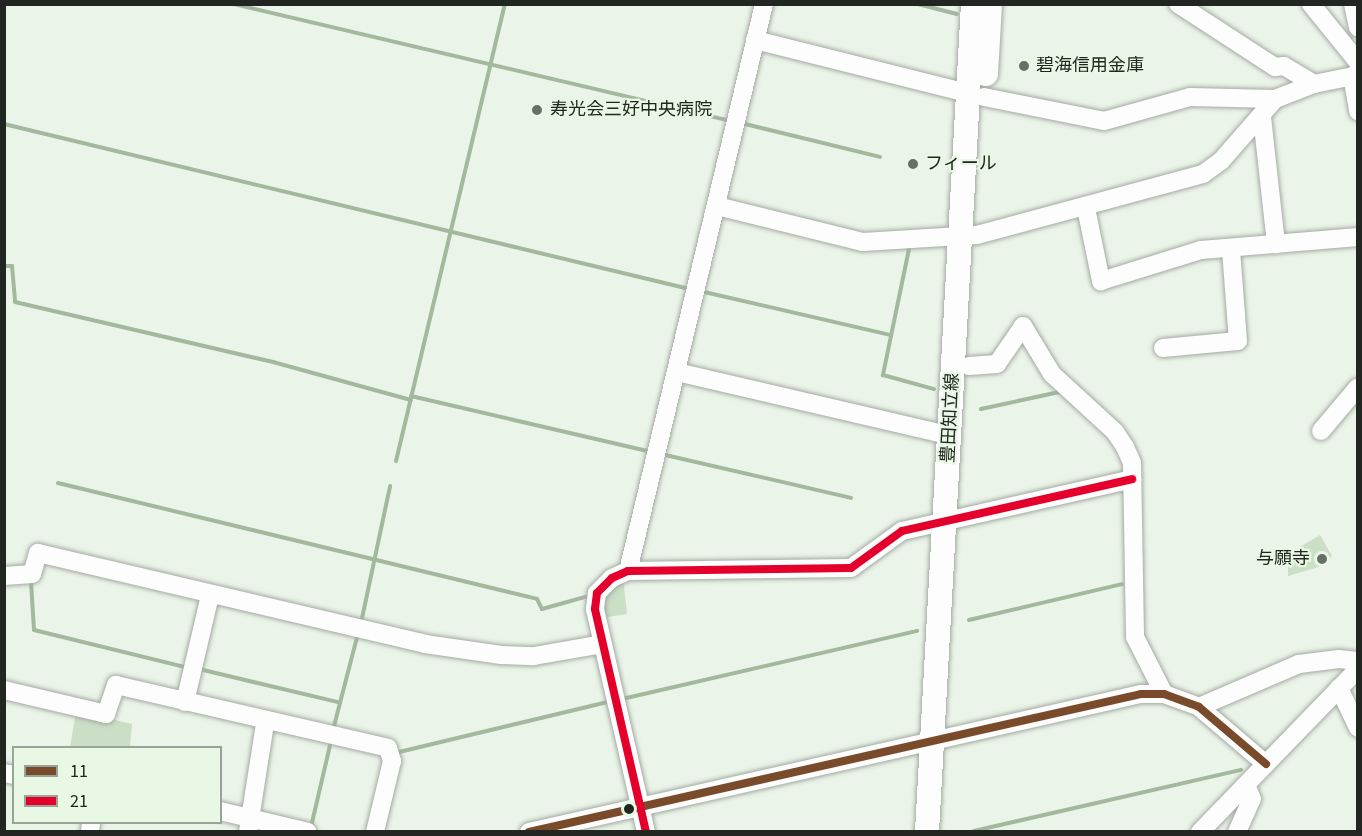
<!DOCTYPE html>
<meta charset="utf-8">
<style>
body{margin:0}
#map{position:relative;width:1362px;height:836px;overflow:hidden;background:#ebf4e9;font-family:"Source Sans 3","Noto Sans JP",sans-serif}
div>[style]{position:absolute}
.green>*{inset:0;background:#cbdec6}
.stream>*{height:4px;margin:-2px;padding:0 2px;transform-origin:2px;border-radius:2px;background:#a2b99d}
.roads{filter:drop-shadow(0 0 2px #a3aaa2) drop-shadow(0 0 2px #a3aaa2)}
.minor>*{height:18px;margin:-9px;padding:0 9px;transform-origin:9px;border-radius:9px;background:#fcfdfc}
.major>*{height:24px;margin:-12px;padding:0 12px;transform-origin:12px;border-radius:12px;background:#fcfdfc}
.bus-1>*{height:8px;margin:-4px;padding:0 4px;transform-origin:4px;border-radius:4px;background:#7a4b2a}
.bus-2>*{height:8px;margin:-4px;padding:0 4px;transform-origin:4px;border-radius:4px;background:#e4002b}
.dots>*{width:16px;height:16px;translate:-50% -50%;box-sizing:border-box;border:3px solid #e8f8e5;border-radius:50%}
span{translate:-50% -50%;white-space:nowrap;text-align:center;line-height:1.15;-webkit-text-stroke:4.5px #e8f8e5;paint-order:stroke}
.poi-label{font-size:18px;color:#212720}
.left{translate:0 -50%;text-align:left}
.right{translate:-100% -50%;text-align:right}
.street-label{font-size:18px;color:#212720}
.frame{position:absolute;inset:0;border:6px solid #212720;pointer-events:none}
.legend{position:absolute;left:12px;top:746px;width:210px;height:78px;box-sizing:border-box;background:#e8f8e5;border:2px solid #98a496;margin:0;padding:8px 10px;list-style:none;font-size:18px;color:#212720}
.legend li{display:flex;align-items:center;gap:12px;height:30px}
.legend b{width:30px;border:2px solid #98a496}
</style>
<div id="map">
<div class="green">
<i style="clip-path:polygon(1320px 535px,1332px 556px,1322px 566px,1288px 576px,1288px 554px)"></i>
<i style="clip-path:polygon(623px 578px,627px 614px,601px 618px,600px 596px)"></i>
<i style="clip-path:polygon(76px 711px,132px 724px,130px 747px,70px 748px)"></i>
</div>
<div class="stream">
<i style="left:234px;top:4px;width:511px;rotate:13.25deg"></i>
<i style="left:918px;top:4px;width:40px;rotate:14.4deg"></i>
<i style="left:741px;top:123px;width:143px;rotate:13.7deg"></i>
<i style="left:4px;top:124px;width:705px;rotate:13.54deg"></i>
<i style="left:909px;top:249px;width:129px;rotate:101.7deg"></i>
<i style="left:883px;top:375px;width:53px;rotate:15.4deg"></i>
<i style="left:4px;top:266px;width:8px"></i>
<i style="left:12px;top:266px;width:36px;rotate:85deg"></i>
<i style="left:15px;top:302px;width:265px;rotate:13.1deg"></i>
<i style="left:273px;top:362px;width:143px;rotate:15.4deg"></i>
<i style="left:700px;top:291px;width:196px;rotate:13deg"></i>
<i style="left:411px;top:396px;width:246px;rotate:13.1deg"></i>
<i style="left:981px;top:409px;width:80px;rotate:-12.3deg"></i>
<i style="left:661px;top:454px;width:195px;rotate:13deg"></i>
<i style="left:396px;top:461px;width:470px;rotate:-76.6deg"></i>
<i style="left:58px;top:483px;width:493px;rotate:13.6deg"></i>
<i style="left:537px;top:599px;width:11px;rotate:63deg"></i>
<i style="left:542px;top:609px;width:45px;rotate:-15.6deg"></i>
<i style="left:31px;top:582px;width:48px;rotate:86.4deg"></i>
<i style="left:34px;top:630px;width:160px;rotate:13.8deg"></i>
<i style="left:969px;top:620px;width:157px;rotate:-13.2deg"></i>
<i style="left:361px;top:623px;width:140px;rotate:-78deg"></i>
<i style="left:199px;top:669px;width:143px;rotate:13.4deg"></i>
<i style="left:622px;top:699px;width:303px;rotate:-13deg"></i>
<i style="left:333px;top:730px;width:100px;rotate:-75.5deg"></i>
<i style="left:395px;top:753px;width:223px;rotate:-13.5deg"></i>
<i style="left:311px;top:827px;width:88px;rotate:-76.9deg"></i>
<i style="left:974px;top:831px;width:274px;rotate:-12.9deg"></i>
</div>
<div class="roads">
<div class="minor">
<i style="left:1178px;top:4px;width:116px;rotate:33deg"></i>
<i style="left:1275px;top:67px;width:9px;rotate:-6deg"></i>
<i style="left:1284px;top:66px;width:35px;rotate:31deg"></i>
<i style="left:1311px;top:4px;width:75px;rotate:51deg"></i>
<i style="left:1353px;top:4px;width:24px;rotate:78deg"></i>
<i style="left:755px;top:40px;width:219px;rotate:14deg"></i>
<i style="left:1352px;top:76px;width:36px;rotate:80deg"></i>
<i style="left:984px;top:97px;width:122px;rotate:11.3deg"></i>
<i style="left:1104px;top:121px;width:89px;rotate:-15.6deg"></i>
<i style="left:1190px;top:97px;width:85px;rotate:1.3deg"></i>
<i style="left:1275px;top:99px;width:42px;rotate:-21deg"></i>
<i style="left:1314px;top:84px;width:45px;rotate:-11.6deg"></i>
<i style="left:1262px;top:117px;width:128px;rotate:83.7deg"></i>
<i style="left:717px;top:206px;width:150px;rotate:13.9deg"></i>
<i style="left:863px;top:242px;width:114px;rotate:-3.5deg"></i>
<i style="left:977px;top:235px;width:234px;rotate:-15.1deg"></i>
<i style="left:1203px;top:174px;width:22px;rotate:-36deg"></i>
<i style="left:1221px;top:161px;width:82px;rotate:-48.9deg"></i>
<i style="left:1086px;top:208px;width:75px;rotate:78.4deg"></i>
<i style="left:1101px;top:281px;width:105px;rotate:-17.2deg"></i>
<i style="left:1201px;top:250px;width:158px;rotate:-4.7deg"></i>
<i style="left:1163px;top:348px;width:75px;rotate:-5.3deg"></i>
<i style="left:1238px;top:341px;width:92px;rotate:-94.4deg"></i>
<i style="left:969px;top:366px;width:28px;rotate:-4deg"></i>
<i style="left:997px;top:364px;width:46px;rotate:-55.6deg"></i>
<i style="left:1023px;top:326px;width:56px;rotate:58.9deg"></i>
<i style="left:1052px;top:374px;width:86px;rotate:42.6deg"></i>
<i style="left:1115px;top:432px;width:18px;rotate:56deg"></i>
<i style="left:1125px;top:447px;width:17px;rotate:66deg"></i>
<i style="left:1132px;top:463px;width:174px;rotate:89deg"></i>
<i style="left:1135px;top:637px;width:64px;rotate:63deg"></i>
<i style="left:677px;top:372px;width:281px;rotate:13.1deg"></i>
<i style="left:1321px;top:431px;width:57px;rotate:-49.9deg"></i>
<i style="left:628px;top:571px;width:583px;rotate:-76.51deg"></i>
<i style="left:4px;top:576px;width:28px;rotate:-4deg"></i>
<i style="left:32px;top:574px;width:22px;rotate:-74deg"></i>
<i style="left:38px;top:553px;width:398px;rotate:13.2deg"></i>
<i style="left:425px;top:644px;width:77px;rotate:8.2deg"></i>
<i style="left:501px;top:655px;width:33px;rotate:2deg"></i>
<i style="left:534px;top:656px;width:69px;rotate:-10deg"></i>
<i style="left:1339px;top:688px;width:44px;rotate:64.6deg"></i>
<i style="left:4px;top:690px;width:105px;rotate:13.2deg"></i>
<i style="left:106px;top:714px;width:31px;rotate:-71deg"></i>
<i style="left:116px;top:685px;width:279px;rotate:13deg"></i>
<i style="left:388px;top:748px;width:14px;rotate:73deg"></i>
<i style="left:392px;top:761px;width:73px;rotate:103.5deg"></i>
<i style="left:185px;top:702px;width:110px;rotate:-76.8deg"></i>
<i style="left:1199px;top:707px;width:109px;rotate:-23.3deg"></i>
<i style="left:1299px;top:664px;width:40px;rotate:-7.1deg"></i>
<i style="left:1339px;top:659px;width:19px;rotate:6deg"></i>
<i style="left:4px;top:773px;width:10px;rotate:11deg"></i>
<i style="left:220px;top:811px;width:90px;rotate:13.4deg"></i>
<i style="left:90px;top:832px;width:10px;rotate:-84deg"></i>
<i style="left:248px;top:832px;width:110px;rotate:-81.1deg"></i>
<i style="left:529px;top:832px;width:627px;rotate:-12.71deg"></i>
<i style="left:1141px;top:694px;width:23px"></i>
<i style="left:1164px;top:694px;width:37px;rotate:20deg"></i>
<i style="left:1199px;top:707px;width:88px;rotate:40.4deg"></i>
<i style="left:646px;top:832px;width:229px;rotate:-102.9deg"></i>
<i style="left:595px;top:609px;width:16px;rotate:-83deg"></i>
<i style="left:597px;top:593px;width:21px;rotate:-45deg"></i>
<i style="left:612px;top:578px;width:17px;rotate:-24deg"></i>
<i style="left:628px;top:571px;width:223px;rotate:-0.8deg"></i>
<i style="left:851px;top:568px;width:63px;rotate:-36deg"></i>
<i style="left:902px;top:531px;width:236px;rotate:-12.7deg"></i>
<i style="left:1200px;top:832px;width:227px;rotate:-45.9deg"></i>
<i style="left:1237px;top:832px;width:36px;rotate:-66deg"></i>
<i style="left:1252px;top:799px;width:15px;rotate:-113deg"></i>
</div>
<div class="major">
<i style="left:986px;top:74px;width:70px;rotate:-86.7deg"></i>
<i style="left:927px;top:832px;width:829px;rotate:-86.82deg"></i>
</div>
</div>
<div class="bus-1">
<i style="left:529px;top:832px;width:627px;rotate:-12.71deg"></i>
<i style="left:1141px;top:694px;width:23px"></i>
<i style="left:1164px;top:694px;width:37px;rotate:20deg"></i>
<i style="left:1199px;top:707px;width:88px;rotate:40.4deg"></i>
</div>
<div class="bus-2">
<i style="left:646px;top:832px;width:229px;rotate:-102.9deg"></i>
<i style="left:595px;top:609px;width:16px;rotate:-83deg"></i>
<i style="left:597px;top:593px;width:21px;rotate:-45deg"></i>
<i style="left:612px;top:578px;width:17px;rotate:-24deg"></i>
<i style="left:628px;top:571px;width:223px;rotate:-0.8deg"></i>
<i style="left:851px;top:568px;width:63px;rotate:-36deg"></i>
<i style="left:902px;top:531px;width:236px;rotate:-12.7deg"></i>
</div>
<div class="dots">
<i style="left:1024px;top:66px;background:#686f66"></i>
<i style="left:537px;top:110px;background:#686f66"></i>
<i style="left:913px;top:164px;background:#686f66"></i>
<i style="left:1322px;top:559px;background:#686f66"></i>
<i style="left:629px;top:809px;background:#212720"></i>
</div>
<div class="poi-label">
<span class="left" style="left:1036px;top:66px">碧海信用金庫</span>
<span class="left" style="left:550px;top:110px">寿光会三好中央病院</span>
<span class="left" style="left:925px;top:164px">フィール</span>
<span class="right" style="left:1310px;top:559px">与願寺</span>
</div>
<div class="street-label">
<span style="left:951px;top:418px;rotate:-87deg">豊田知立線</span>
</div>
<div class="frame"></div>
<ul class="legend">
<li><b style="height:8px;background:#7a4b2a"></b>11</li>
<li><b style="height:8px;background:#e4002b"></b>21</li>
</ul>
</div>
